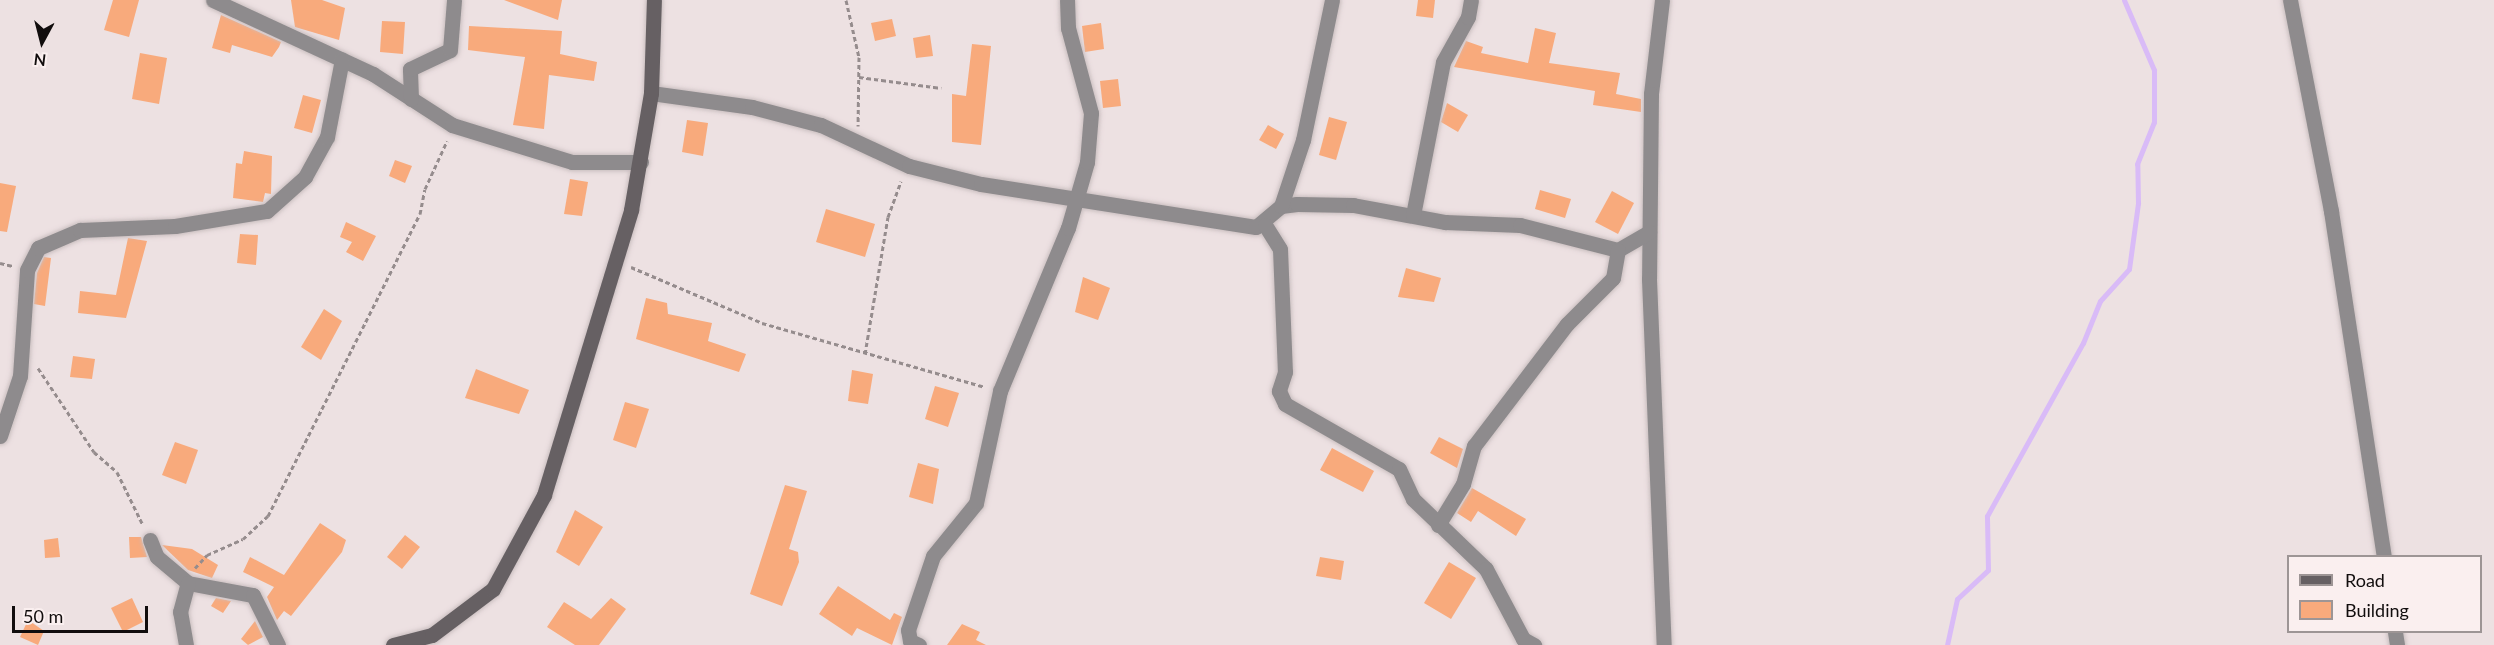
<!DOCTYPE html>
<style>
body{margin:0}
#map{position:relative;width:2494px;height:645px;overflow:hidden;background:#ede1e2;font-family:Lato,sans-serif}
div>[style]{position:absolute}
.stream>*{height:5px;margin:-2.5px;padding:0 2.5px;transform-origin:2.5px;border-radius:2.5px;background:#d9bbf7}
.building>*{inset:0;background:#f8aa7c}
.path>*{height:3px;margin-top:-1.5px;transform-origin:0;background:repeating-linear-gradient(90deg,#958c8d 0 4.5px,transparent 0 7.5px)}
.roads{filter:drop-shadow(0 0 2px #cabfc0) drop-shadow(0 0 2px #cabfc0)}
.street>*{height:15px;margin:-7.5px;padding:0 7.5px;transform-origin:7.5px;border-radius:7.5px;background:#8e8b8d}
.secondary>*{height:15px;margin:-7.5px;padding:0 7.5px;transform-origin:7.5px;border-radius:7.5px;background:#666063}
span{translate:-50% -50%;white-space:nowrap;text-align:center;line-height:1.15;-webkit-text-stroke:5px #faefef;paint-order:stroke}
.legend{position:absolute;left:2287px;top:555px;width:195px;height:78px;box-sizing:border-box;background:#faefef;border:2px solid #9d9595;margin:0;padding:8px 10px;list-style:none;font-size:18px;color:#110d0d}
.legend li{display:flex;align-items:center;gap:12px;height:30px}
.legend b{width:30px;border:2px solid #9d9595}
.north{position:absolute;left:12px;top:12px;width:60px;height:60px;-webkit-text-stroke:4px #faefef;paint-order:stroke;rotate:187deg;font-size:16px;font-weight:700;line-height:24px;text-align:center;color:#110d0d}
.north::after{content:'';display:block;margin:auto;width:21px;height:27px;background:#110d0d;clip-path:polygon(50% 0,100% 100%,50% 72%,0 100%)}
.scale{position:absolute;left:12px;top:606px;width:136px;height:27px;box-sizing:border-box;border:3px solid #110d0d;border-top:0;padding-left:8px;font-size:18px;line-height:21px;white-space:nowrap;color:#110d0d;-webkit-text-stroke:4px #faefef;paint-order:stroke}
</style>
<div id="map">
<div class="stream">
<i style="left:1947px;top:645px;width:47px;rotate:-77.7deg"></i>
<i style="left:1957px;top:599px;width:42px;rotate:-43.1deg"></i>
<i style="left:1988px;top:570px;width:54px;rotate:-91.1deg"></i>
<i style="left:1987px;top:516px;width:198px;rotate:-61deg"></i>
<i style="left:2083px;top:343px;width:45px;rotate:-68deg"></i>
<i style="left:2100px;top:301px;width:43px;rotate:-47.8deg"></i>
<i style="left:2129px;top:269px;width:67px;rotate:-82.2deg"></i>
<i style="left:2138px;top:203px;width:39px;rotate:-91deg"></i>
<i style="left:2137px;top:164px;width:45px;rotate:-68deg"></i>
<i style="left:2154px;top:122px;width:52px;rotate:-90deg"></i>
<i style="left:2154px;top:70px;width:76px;rotate:-113.2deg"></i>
</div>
<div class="building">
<i style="clip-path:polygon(113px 0,139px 0,129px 37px,104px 30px)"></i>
<i style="clip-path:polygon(291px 0,322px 0,345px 8px,339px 40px,295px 27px)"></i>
<i style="clip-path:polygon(504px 0,562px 0,558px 20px)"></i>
<i style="clip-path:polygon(1418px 0,1435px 0,1433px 18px,1416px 16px)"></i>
<i style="clip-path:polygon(221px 15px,281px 42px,279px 47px,272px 57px,232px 45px,230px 53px,212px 48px)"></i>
<i style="clip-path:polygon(892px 19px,896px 36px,875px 41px,871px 23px)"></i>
<i style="clip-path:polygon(382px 21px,405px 22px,403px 54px,380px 52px)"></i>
<i style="clip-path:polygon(1101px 23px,1104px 49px,1085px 52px,1082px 26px)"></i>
<i style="clip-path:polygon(469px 26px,562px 31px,560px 54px,597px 62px,594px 81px,549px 75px,544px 129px,513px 125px,525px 57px,468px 50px)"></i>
<i style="clip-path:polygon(1535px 28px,1556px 33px,1549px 63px,1620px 73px,1616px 94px,1641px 99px,1641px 112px,1593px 105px,1595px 91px,1454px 67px,1466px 41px,1483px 47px,1481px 53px,1528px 63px)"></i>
<i style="clip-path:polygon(930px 35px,933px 56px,916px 58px,913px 38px)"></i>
<i style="clip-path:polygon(972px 44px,991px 46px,981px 145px,952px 142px,952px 94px,966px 96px)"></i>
<i style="clip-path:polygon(140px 53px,167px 58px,159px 104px,132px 99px)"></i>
<i style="clip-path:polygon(1118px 79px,1121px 106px,1103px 108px,1100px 81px)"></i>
<i style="clip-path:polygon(303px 95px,321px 100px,312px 133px,294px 128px)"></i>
<i style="clip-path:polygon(1447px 103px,1468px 115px,1458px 132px,1441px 122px)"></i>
<i style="clip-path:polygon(1329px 117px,1347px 122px,1336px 160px,1319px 155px)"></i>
<i style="clip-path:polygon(687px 120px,708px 123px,703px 156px,682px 152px)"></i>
<i style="clip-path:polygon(1268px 125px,1284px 134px,1276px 149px,1259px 140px)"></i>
<i style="clip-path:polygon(244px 151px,272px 156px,271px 194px,265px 193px,263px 202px,233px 198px,236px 163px,242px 164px)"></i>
<i style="clip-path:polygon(395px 160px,412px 166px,405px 183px,389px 176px)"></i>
<i style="clip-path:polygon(570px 179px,588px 182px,582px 216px,564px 214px)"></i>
<i style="clip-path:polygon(0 183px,16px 186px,7px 232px,0 231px)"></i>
<i style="clip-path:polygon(1540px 190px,1571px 199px,1565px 218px,1535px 209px)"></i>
<i style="clip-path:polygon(1612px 191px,1634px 203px,1618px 234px,1595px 222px)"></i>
<i style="clip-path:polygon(826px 209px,875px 224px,865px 257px,816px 242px)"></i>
<i style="clip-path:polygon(346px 222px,376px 236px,363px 261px,346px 252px,352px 242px,340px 237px)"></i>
<i style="clip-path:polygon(240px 234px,258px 235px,256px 265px,237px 263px)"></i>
<i style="clip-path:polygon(128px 238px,147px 241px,126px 318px,78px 313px,80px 291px,116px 295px)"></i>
<i style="clip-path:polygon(44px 257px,51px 258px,45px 306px,34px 304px,37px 273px)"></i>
<i style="clip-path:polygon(1406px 268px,1441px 278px,1434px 302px,1398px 297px)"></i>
<i style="clip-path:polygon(1083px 277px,1110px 288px,1098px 320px,1075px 312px)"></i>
<i style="clip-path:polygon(646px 298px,667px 303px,668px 314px,712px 323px,708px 341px,746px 354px,739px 372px,636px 339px)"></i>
<i style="clip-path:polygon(324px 309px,342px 321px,321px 360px,301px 347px)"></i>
<i style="clip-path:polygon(73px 356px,95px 359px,92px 379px,70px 377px)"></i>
<i style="clip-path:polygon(476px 369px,529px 390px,519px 414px,465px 398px)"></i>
<i style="clip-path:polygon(852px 370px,873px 374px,868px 404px,848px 401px)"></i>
<i style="clip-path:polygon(935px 386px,959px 393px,948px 427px,925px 419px)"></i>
<i style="clip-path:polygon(625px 402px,649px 409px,636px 448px,613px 440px)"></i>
<i style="clip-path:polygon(1439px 437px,1463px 449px,1457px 468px,1430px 453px)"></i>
<i style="clip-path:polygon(175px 442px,198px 450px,186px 484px,162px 475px)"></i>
<i style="clip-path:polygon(1332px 448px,1374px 471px,1363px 492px,1320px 470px)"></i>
<i style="clip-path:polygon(918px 463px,939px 469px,933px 504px,909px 497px)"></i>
<i style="clip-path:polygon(785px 485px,807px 491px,789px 549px,798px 552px,799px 562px,782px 606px,750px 594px)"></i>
<i style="clip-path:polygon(1472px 488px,1526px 519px,1516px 536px,1478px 511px,1471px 522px,1457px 513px)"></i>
<i style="clip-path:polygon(575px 510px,603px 527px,579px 566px,556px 552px)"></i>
<i style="clip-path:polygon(320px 523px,346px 540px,342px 552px,291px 616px,284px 611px,277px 620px,267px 597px,274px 587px,243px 572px,250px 557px,284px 575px)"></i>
<i style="clip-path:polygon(405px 535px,420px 547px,402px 569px,387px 557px)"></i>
<i style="clip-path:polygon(129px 537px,141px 537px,147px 557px,130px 558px)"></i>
<i style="clip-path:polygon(58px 538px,60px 557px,45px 558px,44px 540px)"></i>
<i style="clip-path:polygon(162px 545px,192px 549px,218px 565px,212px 578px,188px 570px)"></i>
<i style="clip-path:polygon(1320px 557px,1344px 561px,1341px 580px,1316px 576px)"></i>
<i style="clip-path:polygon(1449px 562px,1476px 578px,1451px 619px,1424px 603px)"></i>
<i style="clip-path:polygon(838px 586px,890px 620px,894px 613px,902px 617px,892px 645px,857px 628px,852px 636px,819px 614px)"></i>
<i style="clip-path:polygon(132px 598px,143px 622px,123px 632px,111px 608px)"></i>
<i style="clip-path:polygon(216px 598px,231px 601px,223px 613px,211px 606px)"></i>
<i style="clip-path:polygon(611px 598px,626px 609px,599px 645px,575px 645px,547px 627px,564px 602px,591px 619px)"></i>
<i style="clip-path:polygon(28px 620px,44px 631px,38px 645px,20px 637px)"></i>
<i style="clip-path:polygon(255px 621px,263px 637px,248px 645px,241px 639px)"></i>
<i style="clip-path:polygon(962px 624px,980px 632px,976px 640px,986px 645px,947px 645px)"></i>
</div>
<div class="path">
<i style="left:846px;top:0;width:58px;rotate:77.2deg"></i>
<i style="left:859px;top:57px;width:69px;rotate:90.8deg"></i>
<i style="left:859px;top:77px;width:83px;rotate:7.6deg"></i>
<i style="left:0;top:263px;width:13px;rotate:13deg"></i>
<i style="left:631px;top:267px;width:142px;rotate:23.1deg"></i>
<i style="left:762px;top:323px;width:232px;rotate:16deg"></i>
<i style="left:865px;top:354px;width:139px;rotate:-80.5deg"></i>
<i style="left:888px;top:217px;width:38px;rotate:-70deg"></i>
<i style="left:38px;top:368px;width:101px;rotate:56.3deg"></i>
<i style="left:94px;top:452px;width:30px;rotate:41deg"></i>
<i style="left:117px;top:472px;width:59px;rotate:63.9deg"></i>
<i style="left:195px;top:568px;width:18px;rotate:-47deg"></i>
<i style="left:207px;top:555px;width:39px;rotate:-24deg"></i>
<i style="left:243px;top:539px;width:34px;rotate:-43deg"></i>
<i style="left:268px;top:516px;width:338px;rotate:-63.3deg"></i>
<i style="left:420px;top:214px;width:25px;rotate:-79deg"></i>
<i style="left:425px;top:189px;width:53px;rotate:-65.4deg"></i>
</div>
<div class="roads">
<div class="street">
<i style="left:213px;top:0;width:176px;rotate:24.8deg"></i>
<i style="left:373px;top:74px;width:94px;rotate:32.8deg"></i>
<i style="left:452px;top:125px;width:126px;rotate:17.1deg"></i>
<i style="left:572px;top:162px;width:69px"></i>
<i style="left:1662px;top:0;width:95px;rotate:96.7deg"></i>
<i style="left:1651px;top:94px;width:185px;rotate:90.6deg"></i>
<i style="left:1649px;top:279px;width:366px;rotate:87.7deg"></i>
<i style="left:2290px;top:0;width:215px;rotate:79deg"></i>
<i style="left:2331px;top:211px;width:349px;rotate:81.3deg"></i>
<i style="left:651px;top:93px;width:102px;rotate:7.9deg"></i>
<i style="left:752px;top:107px;width:71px;rotate:14.6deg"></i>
<i style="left:821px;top:125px;width:97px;rotate:25deg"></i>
<i style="left:909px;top:166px;width:74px;rotate:14deg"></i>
<i style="left:981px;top:184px;width:278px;rotate:8.9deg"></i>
<i style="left:1256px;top:227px;width:33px;rotate:-40deg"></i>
<i style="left:1281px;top:206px;width:16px;rotate:-7deg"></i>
<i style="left:1297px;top:204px;width:56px;rotate:1deg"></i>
<i style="left:1353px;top:205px;width:94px;rotate:10.5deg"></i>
<i style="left:1445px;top:222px;width:75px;rotate:2.3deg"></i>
<i style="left:1520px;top:225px;width:101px;rotate:14.3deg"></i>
<i style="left:1618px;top:250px;width:36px;rotate:-30deg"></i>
<i style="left:411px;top:99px;width:30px;rotate:-92deg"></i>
<i style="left:410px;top:69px;width:44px;rotate:-25.4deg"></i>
<i style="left:450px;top:50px;width:50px;rotate:-85.4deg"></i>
<i style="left:1281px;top:206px;width:70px;rotate:-71.6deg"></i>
<i style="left:1303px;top:140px;width:143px;rotate:-78.3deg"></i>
<i style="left:1413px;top:215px;width:156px;rotate:-78.9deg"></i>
<i style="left:1443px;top:62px;width:51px;rotate:-60.9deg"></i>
<i style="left:1468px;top:17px;width:17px;rotate:-80deg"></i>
<i style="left:1265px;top:225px;width:28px;rotate:58deg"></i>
<i style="left:1280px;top:249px;width:123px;rotate:87.7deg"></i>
<i style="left:1285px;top:372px;width:20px;rotate:108deg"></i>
<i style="left:1279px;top:391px;width:14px;rotate:65deg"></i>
<i style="left:1285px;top:404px;width:131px;rotate:29.7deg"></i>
<i style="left:1399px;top:469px;width:33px;rotate:65deg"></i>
<i style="left:1413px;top:499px;width:101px;rotate:43.8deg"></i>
<i style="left:1486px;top:569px;width:79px;rotate:62.1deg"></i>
<i style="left:1523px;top:639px;width:13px;rotate:29deg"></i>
<i style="left:0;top:436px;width:63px;rotate:-71.6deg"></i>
<i style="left:20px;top:376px;width:106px;rotate:-86.2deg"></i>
<i style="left:27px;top:270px;width:25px;rotate:-63deg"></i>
<i style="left:38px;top:248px;width:46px;rotate:-23.2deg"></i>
<i style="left:80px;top:230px;width:95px;rotate:-2.4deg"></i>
<i style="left:175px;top:226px;width:93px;rotate:-9.3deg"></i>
<i style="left:267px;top:211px;width:51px;rotate:-41.8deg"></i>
<i style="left:305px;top:177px;width:46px;rotate:-61.2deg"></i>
<i style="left:327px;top:137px;width:79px;rotate:-79.1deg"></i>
<i style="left:1438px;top:525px;width:48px;rotate:-58.6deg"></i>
<i style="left:1463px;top:484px;width:40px;rotate:-74deg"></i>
<i style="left:1474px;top:446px;width:153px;rotate:-52.7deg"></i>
<i style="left:1567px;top:324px;width:65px;rotate:-45deg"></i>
<i style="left:1613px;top:278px;width:28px;rotate:-80deg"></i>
<i style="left:150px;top:540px;width:18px;rotate:68deg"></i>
<i style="left:157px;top:557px;width:40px;rotate:40deg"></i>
<i style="left:188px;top:583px;width:66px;rotate:10.5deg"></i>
<i style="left:253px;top:595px;width:56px;rotate:63.4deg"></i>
<i style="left:2395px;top:632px;width:13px;rotate:81deg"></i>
<i style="left:186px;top:645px;width:34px;rotate:-100deg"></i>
<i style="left:180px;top:612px;width:30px;rotate:-75deg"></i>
<i style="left:919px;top:645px;width:10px;rotate:-156deg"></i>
<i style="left:910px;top:641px;width:11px;rotate:-100deg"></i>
<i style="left:908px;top:630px;width:78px;rotate:-71.3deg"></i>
<i style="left:933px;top:556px;width:68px;rotate:-50.9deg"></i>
<i style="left:976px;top:503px;width:115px;rotate:-77.9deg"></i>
<i style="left:1000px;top:391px;width:177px;rotate:-67.4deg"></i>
<i style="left:1068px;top:228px;width:69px;rotate:-73.9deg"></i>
<i style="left:1087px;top:162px;width:49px;rotate:-85.3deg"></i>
<i style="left:1091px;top:113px;width:88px;rotate:-105.1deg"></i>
<i style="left:1068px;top:28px;width:28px;rotate:-92deg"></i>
</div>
<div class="secondary">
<i style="left:393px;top:645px;width:40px;rotate:-14.4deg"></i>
<i style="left:432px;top:635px;width:76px;rotate:-37deg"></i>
<i style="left:493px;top:589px;width:107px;rotate:-61.5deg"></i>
<i style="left:544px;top:495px;width:298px;rotate:-73deg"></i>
<i style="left:631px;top:210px;width:119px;rotate:-80.3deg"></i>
<i style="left:651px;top:93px;width:93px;rotate:-88.2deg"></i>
</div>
</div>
<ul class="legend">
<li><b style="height:8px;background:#666063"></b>Road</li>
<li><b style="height:16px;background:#f8aa7c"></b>Building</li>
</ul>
<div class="north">N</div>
<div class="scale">50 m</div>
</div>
